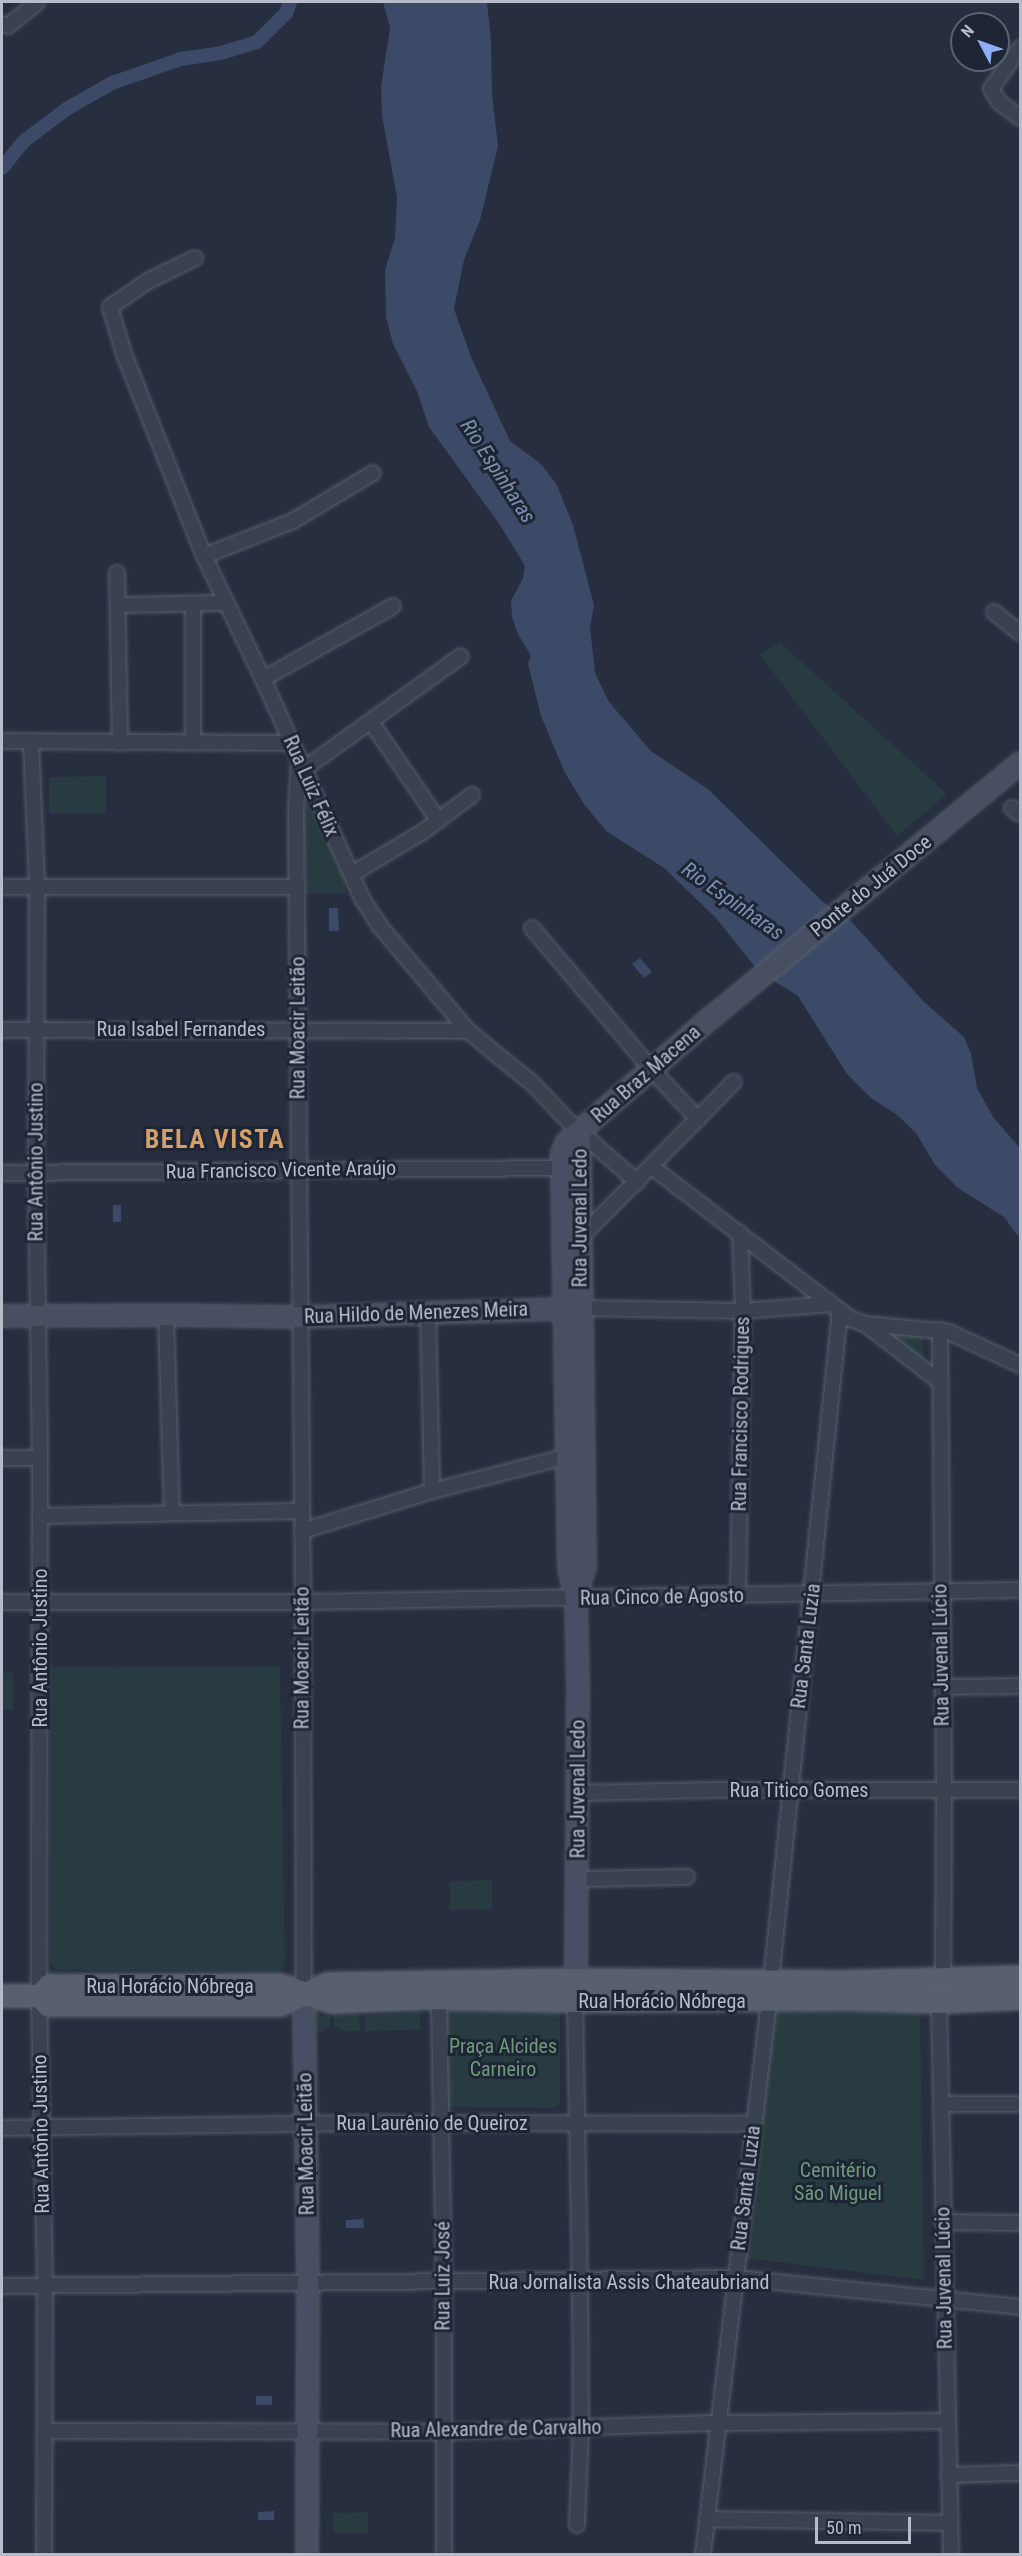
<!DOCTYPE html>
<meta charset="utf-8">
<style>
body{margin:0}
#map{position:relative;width:1022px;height:2556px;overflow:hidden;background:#262e3f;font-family:"Roboto Condensed",sans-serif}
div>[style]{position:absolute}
.green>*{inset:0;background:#283b40}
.water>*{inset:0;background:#3c4a67}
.canal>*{height:14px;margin:-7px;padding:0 7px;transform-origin:7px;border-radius:7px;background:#3c4a67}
.roads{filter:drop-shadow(0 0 2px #575e6c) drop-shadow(0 0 2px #575e6c)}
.street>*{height:14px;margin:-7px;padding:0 7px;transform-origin:7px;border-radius:7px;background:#3a414f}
.secondary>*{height:20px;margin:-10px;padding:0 10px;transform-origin:10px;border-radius:10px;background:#484f62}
.primary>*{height:22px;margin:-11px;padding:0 11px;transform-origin:11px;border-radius:11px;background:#585f6f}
span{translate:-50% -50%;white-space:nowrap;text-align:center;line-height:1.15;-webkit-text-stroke:6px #1e2534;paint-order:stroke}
.street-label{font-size:20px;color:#b6bcc9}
.park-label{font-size:20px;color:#6e9a7b}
.water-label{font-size:21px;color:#7e8fb0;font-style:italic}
.district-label{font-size:26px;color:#d29f68;font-weight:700;letter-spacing:1.5px}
.frame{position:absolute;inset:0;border:3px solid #b6bcc9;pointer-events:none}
.north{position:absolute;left:950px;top:12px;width:60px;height:60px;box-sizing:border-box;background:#1e2534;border:2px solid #5b6170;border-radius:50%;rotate:311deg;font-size:16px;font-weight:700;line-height:24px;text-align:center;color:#b6bcc9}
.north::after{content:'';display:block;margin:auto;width:21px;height:27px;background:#8faef5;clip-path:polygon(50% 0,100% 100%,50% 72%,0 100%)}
.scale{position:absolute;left:815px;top:2517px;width:96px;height:27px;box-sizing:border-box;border:3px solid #b6bcc9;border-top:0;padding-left:8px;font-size:18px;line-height:21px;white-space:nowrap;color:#b6bcc9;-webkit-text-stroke:4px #1e2534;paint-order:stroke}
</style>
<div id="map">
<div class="green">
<i style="clip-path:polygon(780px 642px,947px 794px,897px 836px,760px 655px)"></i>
<i style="clip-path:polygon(106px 776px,106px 813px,49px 814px,49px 777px)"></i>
<i style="clip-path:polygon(305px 797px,342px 872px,346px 893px,306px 894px,302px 800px)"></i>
<i style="clip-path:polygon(879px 1327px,923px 1335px,923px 1362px)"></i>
<i style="clip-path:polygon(280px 1666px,285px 1965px,279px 1971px,268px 1971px,56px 1970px,50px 1961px,50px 1667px)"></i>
<i style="clip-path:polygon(2px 1673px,13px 1673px,13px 1710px,2px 1710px)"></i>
<i style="clip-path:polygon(492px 1880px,492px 1910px,450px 1910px,450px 1881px)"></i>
<i style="clip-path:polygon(448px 2007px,560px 2010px,560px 2102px,557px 2106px,553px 2108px,447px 2107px,446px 2010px)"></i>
<i style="clip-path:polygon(412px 2009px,420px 2009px,420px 2030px,365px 2031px,366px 2015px,407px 2014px)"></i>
<i style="clip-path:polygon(772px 2010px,920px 2011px,924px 2280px,744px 2258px)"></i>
<i style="clip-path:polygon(316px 2011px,321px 2016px,330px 2016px,330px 2027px,324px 2028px,324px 2032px,316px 2031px)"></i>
<i style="clip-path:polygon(334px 2015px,359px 2015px,360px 2031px,340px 2031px,340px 2027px,334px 2027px)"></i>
<i style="clip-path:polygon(368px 2512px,368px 2533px,333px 2533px,333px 2513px)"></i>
</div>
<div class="water">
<i style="clip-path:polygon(383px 2px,487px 2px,491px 41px,492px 94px,498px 146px,480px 220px,464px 260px,454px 309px,471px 357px,510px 441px,541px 464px,557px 485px,573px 525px,594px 605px,590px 627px,595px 673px,609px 702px,651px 751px,708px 789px,823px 902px,835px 910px,759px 972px,716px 918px,664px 868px,606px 831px,584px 804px,565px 773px,541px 716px,528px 664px,531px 656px,517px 632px,512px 617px,511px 601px,523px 578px,525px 566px,500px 525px,429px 427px,417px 391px,393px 344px,386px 317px,385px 270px,395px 238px,397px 197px,382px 116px,381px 87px,390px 28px)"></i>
<i style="clip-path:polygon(329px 908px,338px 908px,339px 931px,329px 931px)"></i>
<i style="clip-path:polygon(836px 910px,849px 919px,924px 1002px,964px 1037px,971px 1053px,977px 1088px,993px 1117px,1020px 1148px,1020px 1239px,1004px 1217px,958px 1188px,935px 1165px,916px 1133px,896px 1114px,871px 1098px,847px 1074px,798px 996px,761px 973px)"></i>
<i style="clip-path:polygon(640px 958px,652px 972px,644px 978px,632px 964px)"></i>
<i style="clip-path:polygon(113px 1205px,121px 1205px,121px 1222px,113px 1222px)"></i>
<i style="clip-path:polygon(363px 2219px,364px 2228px,346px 2228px,346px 2220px)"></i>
<i style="clip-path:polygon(256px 2396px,272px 2396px,272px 2405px,256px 2405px)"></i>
<i style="clip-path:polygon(274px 2511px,274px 2520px,258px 2520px,258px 2512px)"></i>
</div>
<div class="canal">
<i style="left:2px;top:168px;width:35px;rotate:-51deg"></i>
<i style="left:24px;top:141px;width:55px;rotate:-36.9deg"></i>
<i style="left:68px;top:108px;width:51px;rotate:-29.6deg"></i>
<i style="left:112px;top:83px;width:73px;rotate:-19.2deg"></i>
<i style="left:181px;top:59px;width:40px;rotate:-8.5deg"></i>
<i style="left:221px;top:53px;width:38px;rotate:-17deg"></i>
<i style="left:257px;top:42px;width:41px;rotate:-45deg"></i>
<i style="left:286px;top:13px;width:12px;rotate:-70deg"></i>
</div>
<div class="roads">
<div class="street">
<i style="left:2px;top:24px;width:6px;rotate:18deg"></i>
<i style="left:8px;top:26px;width:38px;rotate:-39deg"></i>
<i style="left:1020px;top:48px;width:50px;rotate:125.3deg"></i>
<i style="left:991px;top:89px;width:15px;rotate:58deg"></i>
<i style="left:999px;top:102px;width:26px;rotate:37deg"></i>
<i style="left:195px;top:258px;width:52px;rotate:153.9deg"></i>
<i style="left:148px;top:281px;width:46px;rotate:145.6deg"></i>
<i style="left:110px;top:307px;width:49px;rotate:73.4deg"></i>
<i style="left:124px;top:354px;width:217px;rotate:68.4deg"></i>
<i style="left:204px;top:556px;width:136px;rotate:64.4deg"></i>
<i style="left:263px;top:679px;width:243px;rotate:65.7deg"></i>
<i style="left:363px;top:900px;width:30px;rotate:57deg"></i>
<i style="left:379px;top:925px;width:138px;rotate:50deg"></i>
<i style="left:468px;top:1031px;width:82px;rotate:39.1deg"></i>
<i style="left:532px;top:1083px;width:57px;rotate:46.4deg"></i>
<i style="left:571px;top:1124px;width:88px;rotate:41.3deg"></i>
<i style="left:204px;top:556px;width:96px;rotate:-21.5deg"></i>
<i style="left:293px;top:521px;width:93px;rotate:-31deg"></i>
<i style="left:117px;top:573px;width:170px;rotate:89deg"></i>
<i style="left:118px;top:605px;width:108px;rotate:-1.1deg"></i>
<i style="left:994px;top:612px;width:33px;rotate:39deg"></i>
<i style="left:263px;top:679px;width:149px;rotate:-29.3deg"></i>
<i style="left:371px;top:722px;width:119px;rotate:55.6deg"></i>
<i style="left:2px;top:741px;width:289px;rotate:0.4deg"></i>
<i style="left:31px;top:741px;width:146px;rotate:87.6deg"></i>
<i style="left:37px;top:887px;width:286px;rotate:90.2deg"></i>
<i style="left:36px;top:1173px;width:285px;rotate:89.2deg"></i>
<i style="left:40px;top:1458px;width:538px;rotate:90.11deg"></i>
<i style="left:39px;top:1996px;width:290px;rotate:88.8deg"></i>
<i style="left:45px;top:2286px;width:268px;rotate:90.2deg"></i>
<i style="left:193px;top:743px;width:139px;rotate:-90deg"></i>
<i style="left:299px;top:762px;width:48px;rotate:93.6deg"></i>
<i style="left:296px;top:810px;width:792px;rotate:89.49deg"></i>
<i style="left:303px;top:1602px;width:393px;rotate:89.9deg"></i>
<i style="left:304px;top:769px;width:193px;rotate:-35.7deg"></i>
<i style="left:1012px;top:808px;width:10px;rotate:37deg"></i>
<i style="left:352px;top:874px;width:84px;rotate:-30.8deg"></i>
<i style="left:424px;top:831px;width:60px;rotate:-36.9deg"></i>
<i style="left:2px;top:887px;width:295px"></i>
<i style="left:532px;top:928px;width:185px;rotate:49.8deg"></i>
<i style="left:651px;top:1069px;width:69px;rotate:46.8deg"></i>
<i style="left:2px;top:1030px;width:466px;rotate:0.1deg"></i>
<i style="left:652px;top:1167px;width:250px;rotate:37.4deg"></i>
<i style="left:851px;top:1319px;width:15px;rotate:20deg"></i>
<i style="left:865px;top:1324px;width:84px;rotate:5.4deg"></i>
<i style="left:949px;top:1332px;width:78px;rotate:24.9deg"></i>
<i style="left:2px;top:1173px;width:559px;rotate:-0.51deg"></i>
<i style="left:582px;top:1236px;width:216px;rotate:-45.4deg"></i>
<i style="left:581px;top:1308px;width:162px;rotate:1.1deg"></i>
<i style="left:743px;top:1311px;width:88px;rotate:-4.5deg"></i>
<i style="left:428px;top:1312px;width:179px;rotate:88.7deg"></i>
<i style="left:166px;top:1315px;width:198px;rotate:88.3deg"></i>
<i style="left:865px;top:1324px;width:93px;rotate:37.6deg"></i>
<i style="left:940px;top:1330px;width:460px;rotate:89.5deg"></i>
<i style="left:944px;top:1790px;width:190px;rotate:90.3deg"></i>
<i style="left:2px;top:1458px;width:38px"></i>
<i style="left:40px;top:1516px;width:261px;rotate:-1.1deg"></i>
<i style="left:302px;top:1531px;width:136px;rotate:-17.1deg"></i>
<i style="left:432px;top:1491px;width:140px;rotate:-14.4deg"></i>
<i style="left:738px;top:1595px;width:284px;rotate:-89deg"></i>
<i style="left:743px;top:1311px;width:78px;rotate:-92.2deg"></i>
<i style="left:2px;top:1602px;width:301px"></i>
<i style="left:303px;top:1602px;width:717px;rotate:-0.96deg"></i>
<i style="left:942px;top:1687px;width:78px;rotate:-0.7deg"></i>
<i style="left:577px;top:1793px;width:136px;rotate:-1.3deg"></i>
<i style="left:713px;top:1790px;width:307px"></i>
<i style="left:578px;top:1879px;width:109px;rotate:-1.1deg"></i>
<i style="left:771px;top:1981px;width:674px;rotate:-84.12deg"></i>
<i style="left:439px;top:1998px;width:285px;rotate:89deg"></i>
<i style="left:444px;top:2283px;width:271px;rotate:90deg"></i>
<i style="left:575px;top:2001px;width:279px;rotate:89deg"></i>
<i style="left:580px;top:2280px;width:148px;rotate:89.6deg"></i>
<i style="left:581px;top:2428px;width:97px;rotate:92.4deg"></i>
<i style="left:939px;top:2002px;width:552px;rotate:88.75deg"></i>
<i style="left:942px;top:2104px;width:78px"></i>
<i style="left:2px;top:2128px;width:361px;rotate:-0.8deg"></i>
<i style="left:363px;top:2123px;width:391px;rotate:0.1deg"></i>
<i style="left:943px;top:2222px;width:77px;rotate:0.7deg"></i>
<i style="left:2px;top:2286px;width:734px;rotate:-0.62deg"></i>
<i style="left:736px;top:2278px;width:285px;rotate:5.8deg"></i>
<i style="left:46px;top:2431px;width:397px;rotate:0.1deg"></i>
<i style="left:443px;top:2432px;width:276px;rotate:-1.9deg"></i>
<i style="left:719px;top:2423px;width:227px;rotate:-0.5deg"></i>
<i style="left:948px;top:2475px;width:72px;rotate:-1.6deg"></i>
<i style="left:708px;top:2519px;width:242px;rotate:0.9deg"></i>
<i style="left:703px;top:2554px;width:557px;rotate:-83.19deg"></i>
</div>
<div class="secondary">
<i style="left:2px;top:1316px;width:164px;rotate:-0.3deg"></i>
<i style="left:166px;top:1315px;width:134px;rotate:0.9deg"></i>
<i style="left:300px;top:1317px;width:281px;rotate:-1.8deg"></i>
<i style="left:576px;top:1595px;width:28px;rotate:-72deg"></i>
<i style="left:585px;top:1568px;width:436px;rotate:-90.7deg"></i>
<i style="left:576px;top:1981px;width:295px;rotate:-89.6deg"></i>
<i style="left:578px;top:1686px;width:88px;rotate:-91.3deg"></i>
<i style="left:576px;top:1598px;width:31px;rotate:-103deg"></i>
<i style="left:569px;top:1568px;width:415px;rotate:-91deg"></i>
<i style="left:562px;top:1153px;width:12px;rotate:-66deg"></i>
<i style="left:567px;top:1142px;width:191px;rotate:-40.8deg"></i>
<i style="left:712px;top:1017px;width:399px;rotate:-39.5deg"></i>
<i style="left:304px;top:1995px;width:289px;rotate:89.2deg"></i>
<i style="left:308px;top:2284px;width:270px;rotate:90.2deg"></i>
</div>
<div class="primary">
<i style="left:2px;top:1996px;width:37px"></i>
<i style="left:39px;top:1996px;width:13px;rotate:45deg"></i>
<i style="left:48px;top:2005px;width:232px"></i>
<i style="left:280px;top:2005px;width:52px;rotate:-23.6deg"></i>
<i style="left:328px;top:1984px;width:236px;rotate:-1deg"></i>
<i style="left:564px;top:1980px;width:279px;rotate:0.4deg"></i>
<i style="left:843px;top:1982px;width:177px;rotate:-1.6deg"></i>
<i style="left:39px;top:1996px;width:14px;rotate:-45deg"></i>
<i style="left:49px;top:1986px;width:230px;rotate:-0.2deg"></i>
<i style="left:279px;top:1985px;width:56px;rotate:17.8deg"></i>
<i style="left:332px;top:2002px;width:92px;rotate:-2.5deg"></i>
<i style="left:424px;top:1998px;width:151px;rotate:1.1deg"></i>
<i style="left:575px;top:2001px;width:276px;rotate:-0.4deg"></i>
<i style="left:851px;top:1999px;width:88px;rotate:2deg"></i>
<i style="left:939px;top:2002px;width:81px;rotate:-2.8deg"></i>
</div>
</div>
<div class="street-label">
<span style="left:311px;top:786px;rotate:66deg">Rua Luiz Félix</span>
<span style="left:871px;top:886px;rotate:-39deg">Ponte do Juá Doce</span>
<span style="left:298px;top:1028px;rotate:-90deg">Rua Moacir Leitão</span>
<span style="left:181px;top:1029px">Rua Isabel Fernandes</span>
<span style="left:646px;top:1074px;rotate:-41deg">Rua Braz Macena</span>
<span style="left:36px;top:1162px;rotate:-90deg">Rua Antônio Justino</span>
<span style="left:281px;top:1170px;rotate:-1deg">Rua Francisco Vicente Araújo</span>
<span style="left:580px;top:1218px;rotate:-90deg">Rua Juvenal Ledo</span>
<span style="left:416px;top:1313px;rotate:-2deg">Rua Hildo de Menezes Meira</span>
<span style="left:741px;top:1414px;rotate:-89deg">Rua Francisco Rodrigues</span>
<span style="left:662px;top:1597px;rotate:-1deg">Rua Cinco de Agosto</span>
<span style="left:806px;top:1646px;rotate:-83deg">Rua Santa Luzia</span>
<span style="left:40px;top:1648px;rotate:-90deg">Rua Antônio Justino</span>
<span style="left:941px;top:1655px;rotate:-91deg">Rua Juvenal Lúcio</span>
<span style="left:302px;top:1658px;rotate:-90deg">Rua Moacir Leitão</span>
<span style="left:578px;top:1789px;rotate:-90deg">Rua Juvenal Ledo</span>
<span style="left:799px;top:1790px">Rua Titico Gomes</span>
<span style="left:170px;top:1986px">Rua Horácio Nóbrega</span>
<span style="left:662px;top:2001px">Rua Horácio Nóbrega</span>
<span style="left:432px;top:2123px">Rua Laurênio de Queiroz</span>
<span style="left:41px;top:2134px;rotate:-91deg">Rua Antônio Justino</span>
<span style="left:306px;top:2144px;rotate:-91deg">Rua Moacir Leitão</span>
<span style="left:746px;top:2188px;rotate:-83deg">Rua Santa Luzia</span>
<span style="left:443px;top:2276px;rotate:-90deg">Rua Luiz José</span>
<span style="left:944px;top:2278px;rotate:-91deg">Rua Juvenal Lúcio</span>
<span style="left:629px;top:2282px">Rua Jornalista Assis Chateaubriand</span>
<span style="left:496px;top:2429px;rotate:-1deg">Rua Alexandre de Carvalho</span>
</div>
<div class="park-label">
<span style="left:503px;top:2058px">Praça Alcides<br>Carneiro</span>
<span style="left:838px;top:2182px">Cemitério<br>São Miguel</span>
</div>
<div class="water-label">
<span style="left:498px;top:471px;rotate:57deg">Rio Espinharas</span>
<span style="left:733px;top:901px;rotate:35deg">Rio Espinharas</span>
</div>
<div class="district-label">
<span style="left:215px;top:1140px">BELA VISTA</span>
</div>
<div class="frame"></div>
<div class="north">N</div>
<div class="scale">50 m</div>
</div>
